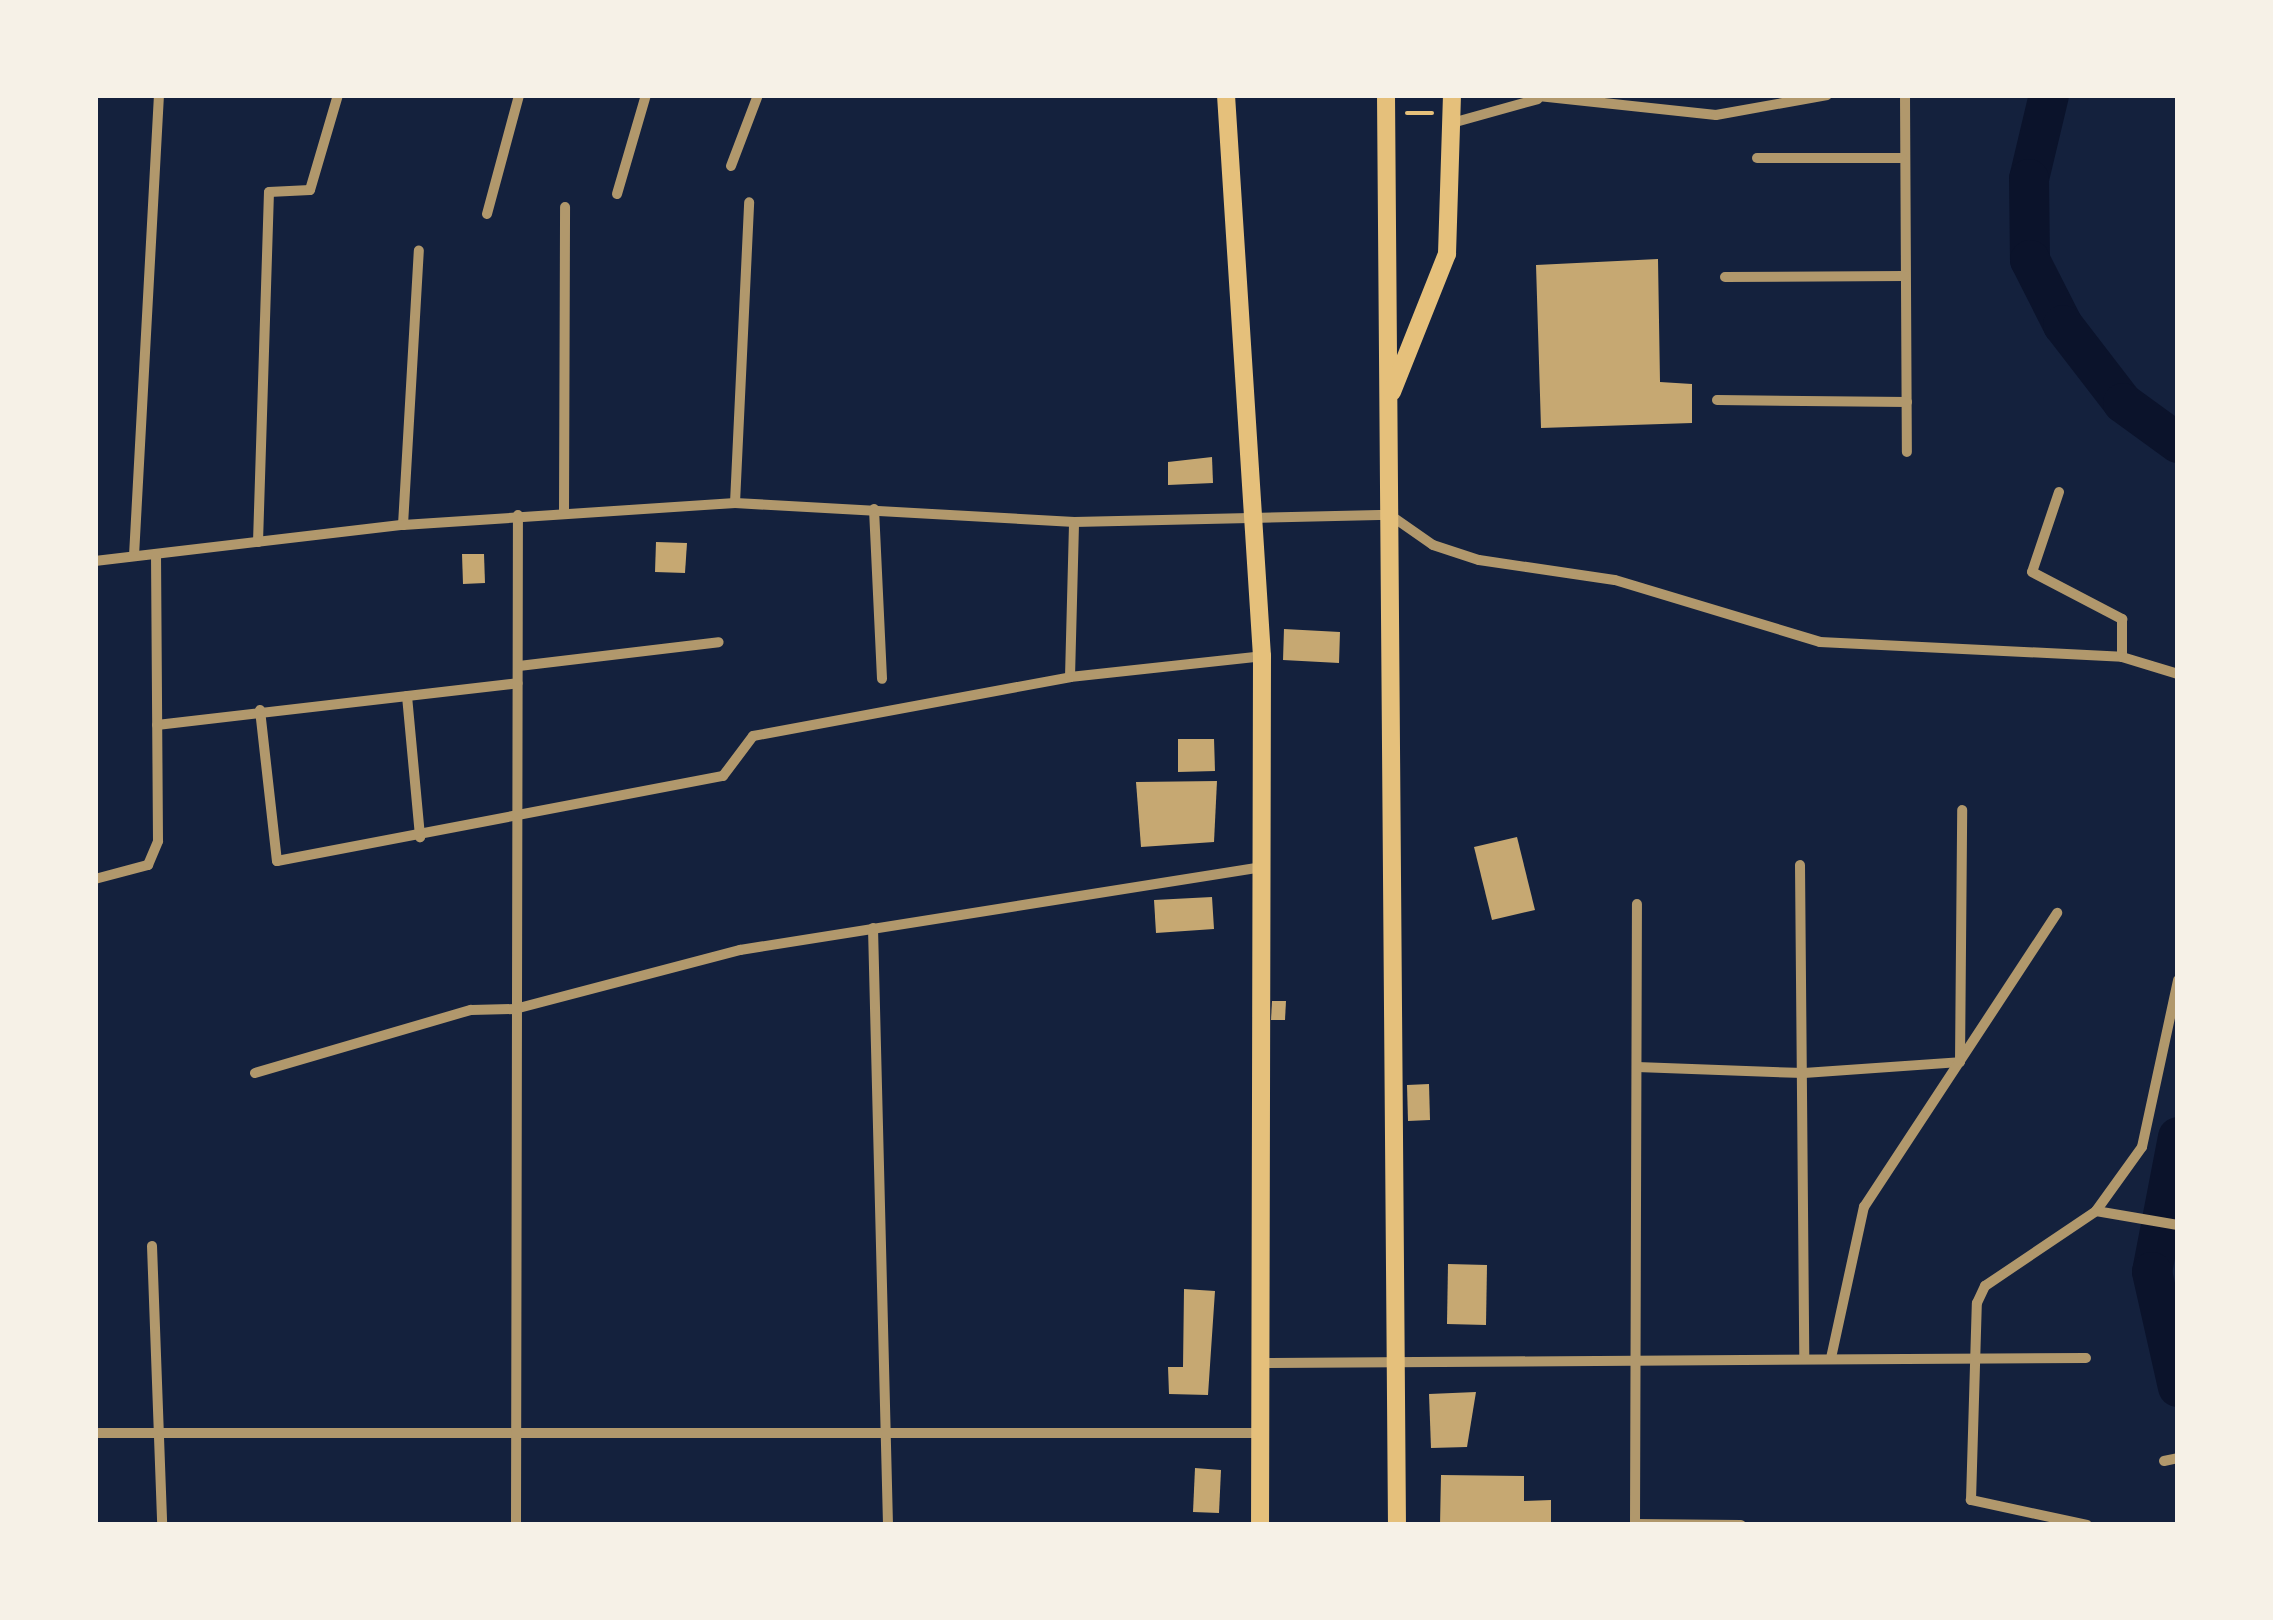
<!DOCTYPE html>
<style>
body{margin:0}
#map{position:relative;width:2273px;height:1620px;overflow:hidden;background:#14213d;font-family:"IBM Plex Serif",serif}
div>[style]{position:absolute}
.river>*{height:40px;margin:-20px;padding:0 20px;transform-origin:20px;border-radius:20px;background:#0b132b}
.building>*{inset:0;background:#c6a872}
.path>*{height:4px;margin:-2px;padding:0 2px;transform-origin:2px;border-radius:2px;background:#e5c07b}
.minor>*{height:10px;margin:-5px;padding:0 5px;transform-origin:5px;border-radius:5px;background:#b1986c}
.trunk>*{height:18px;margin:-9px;padding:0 9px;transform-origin:9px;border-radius:9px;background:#e5c07b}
span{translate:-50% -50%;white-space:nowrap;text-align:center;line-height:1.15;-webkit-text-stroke:9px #f6f1e7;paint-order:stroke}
.frame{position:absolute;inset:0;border:98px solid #f6f1e7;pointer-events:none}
</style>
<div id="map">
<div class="river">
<i style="left:2049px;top:95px;width:86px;rotate:103.4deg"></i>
<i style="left:2029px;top:179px;width:81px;rotate:89.3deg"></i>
<i style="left:2030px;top:260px;width:73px;rotate:63.1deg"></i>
<i style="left:2063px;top:325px;width:98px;rotate:52.4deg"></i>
<i style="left:2123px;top:403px;width:68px;rotate:36deg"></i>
<i style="left:2178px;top:1137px;width:137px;rotate:100.9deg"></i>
<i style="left:2152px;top:1272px;width:118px;rotate:77.3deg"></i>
</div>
<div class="building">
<i style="clip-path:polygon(1658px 259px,1660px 382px,1692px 384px,1692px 423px,1541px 428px,1536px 265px)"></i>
<i style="clip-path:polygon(1212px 457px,1213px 483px,1168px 485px,1168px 462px)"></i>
<i style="clip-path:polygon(656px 542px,687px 543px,685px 573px,655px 572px)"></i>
<i style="clip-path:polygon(462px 554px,484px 554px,485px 583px,463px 584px)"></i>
<i style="clip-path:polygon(1284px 629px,1340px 632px,1339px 663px,1283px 660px)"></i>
<i style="clip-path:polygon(1178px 739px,1214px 739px,1215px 771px,1178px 772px)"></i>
<i style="clip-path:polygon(1217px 781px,1214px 842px,1141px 847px,1136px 782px)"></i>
<i style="clip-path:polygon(1517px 837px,1535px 910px,1492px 920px,1474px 847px)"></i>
<i style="clip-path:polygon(1212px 897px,1214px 929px,1156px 933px,1154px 900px)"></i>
<i style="clip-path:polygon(1272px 1001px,1286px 1001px,1285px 1020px,1271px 1020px)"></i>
<i style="clip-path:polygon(1429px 1084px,1430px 1120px,1408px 1121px,1407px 1085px)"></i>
<i style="clip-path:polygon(1448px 1264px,1487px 1265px,1486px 1325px,1447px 1324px)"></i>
<i style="clip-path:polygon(1184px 1289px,1215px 1291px,1208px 1395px,1169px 1394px,1168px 1367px,1183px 1367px)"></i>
<i style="clip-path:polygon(1476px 1392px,1467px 1447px,1431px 1448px,1429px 1394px)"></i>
<i style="clip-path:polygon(1195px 1468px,1221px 1470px,1219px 1513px,1193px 1512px)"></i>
<i style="clip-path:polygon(1441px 1475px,1524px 1476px,1524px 1501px,1551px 1500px,1551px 1525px,1440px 1525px)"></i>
</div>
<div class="path">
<i style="left:1407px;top:113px;width:25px"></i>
</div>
<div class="minor">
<i style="left:1529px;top:95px;width:188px;rotate:6.1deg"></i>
<i style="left:1716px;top:115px;width:113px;rotate:-10.2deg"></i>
<i style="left:1905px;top:95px;width:357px;rotate:89.7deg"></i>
<i style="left:1452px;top:123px;width:89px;rotate:-15.6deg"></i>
<i style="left:1757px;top:158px;width:145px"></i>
<i style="left:731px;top:166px;width:76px;rotate:-69.2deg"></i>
<i style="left:617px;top:194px;width:103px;rotate:-73.7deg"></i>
<i style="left:487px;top:214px;width:123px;rotate:-74.9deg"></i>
<i style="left:1725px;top:277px;width:179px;rotate:-0.3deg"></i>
<i style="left:1717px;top:400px;width:190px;rotate:0.6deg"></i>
<i style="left:2059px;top:492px;width:84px;rotate:108.6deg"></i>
<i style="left:2032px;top:572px;width:102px;rotate:27.6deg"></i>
<i style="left:2122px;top:619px;width:38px;rotate:90deg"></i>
<i style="left:735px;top:503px;width:301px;rotate:-87.3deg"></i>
<i style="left:874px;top:509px;width:170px;rotate:87.3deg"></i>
<i style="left:564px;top:510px;width:303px;rotate:-89.8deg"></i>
<i style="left:403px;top:525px;width:275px;rotate:-86.7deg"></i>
<i style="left:258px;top:542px;width:350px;rotate:-88.2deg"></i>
<i style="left:269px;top:192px;width:41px;rotate:-2.8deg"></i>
<i style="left:310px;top:190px;width:99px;rotate:-73.6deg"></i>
<i style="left:134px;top:556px;width:462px;rotate:-86.9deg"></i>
<i style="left:95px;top:561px;width:310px;rotate:-6.7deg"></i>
<i style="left:403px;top:525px;width:333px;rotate:-3.8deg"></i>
<i style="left:735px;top:503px;width:340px;rotate:3.2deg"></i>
<i style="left:1074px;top:522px;width:316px;rotate:-1.3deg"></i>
<i style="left:1390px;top:515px;width:52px;rotate:34.9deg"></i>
<i style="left:1433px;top:545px;width:48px;rotate:18.1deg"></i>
<i style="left:1479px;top:560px;width:137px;rotate:8.4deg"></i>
<i style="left:1615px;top:580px;width:214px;rotate:16.8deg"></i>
<i style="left:1820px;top:642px;width:302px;rotate:2.8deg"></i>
<i style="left:2122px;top:657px;width:59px;rotate:16.9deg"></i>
<i style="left:519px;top:666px;width:201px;rotate:-6.8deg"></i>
<i style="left:1070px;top:677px;width:155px;rotate:-88.5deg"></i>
<i style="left:407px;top:696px;width:142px;rotate:84.7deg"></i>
<i style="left:260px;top:710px;width:152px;rotate:83.6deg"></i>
<i style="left:277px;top:861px;width:454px;rotate:-10.8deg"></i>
<i style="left:723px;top:776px;width:50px;rotate:-53.1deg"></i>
<i style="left:753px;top:736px;width:322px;rotate:-10.5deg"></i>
<i style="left:1070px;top:677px;width:193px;rotate:-6.2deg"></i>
<i style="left:157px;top:725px;width:363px;rotate:-6.6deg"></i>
<i style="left:1800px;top:865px;width:494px;rotate:89.5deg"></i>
<i style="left:95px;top:879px;width:55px;rotate:-14.8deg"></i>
<i style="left:148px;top:865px;width:26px;rotate:-67deg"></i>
<i style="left:158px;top:841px;width:287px;rotate:-90.4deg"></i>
<i style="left:873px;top:928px;width:597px;rotate:88.56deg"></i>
<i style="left:1637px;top:1067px;width:167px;rotate:2.1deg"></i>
<i style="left:1804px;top:1073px;width:156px;rotate:-4deg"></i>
<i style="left:1960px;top:1062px;width:252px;rotate:-89.5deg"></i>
<i style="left:255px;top:1073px;width:225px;rotate:-16.3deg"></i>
<i style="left:471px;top:1010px;width:44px;rotate:-1.3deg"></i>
<i style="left:515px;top:1009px;width:233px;rotate:-14.7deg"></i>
<i style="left:740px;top:950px;width:529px;rotate:-9.03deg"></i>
<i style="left:2096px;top:1211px;width:83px;rotate:9.7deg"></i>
<i style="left:152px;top:1246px;width:279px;rotate:87.9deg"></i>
<i style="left:1831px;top:1358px;width:155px;rotate:-77.7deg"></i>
<i style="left:1864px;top:1207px;width:352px;rotate:-56.7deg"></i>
<i style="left:1260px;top:1363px;width:826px;rotate:-0.35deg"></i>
<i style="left:95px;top:1433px;width:1165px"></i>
<i style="left:2164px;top:1461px;width:14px;rotate:-12deg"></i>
<i style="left:1635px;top:1524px;width:106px;rotate:0.5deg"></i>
<i style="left:516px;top:1525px;width:1010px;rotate:-89.89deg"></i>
<i style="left:1635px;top:1525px;width:621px;rotate:-89.82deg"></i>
<i style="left:2087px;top:1525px;width:119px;rotate:-167.8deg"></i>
<i style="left:1971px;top:1500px;width:197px;rotate:-88.3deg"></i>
<i style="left:1977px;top:1303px;width:19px;rotate:-65deg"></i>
<i style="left:1985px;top:1286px;width:134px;rotate:-34deg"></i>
<i style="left:2096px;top:1211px;width:79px;rotate:-54.3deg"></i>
<i style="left:2142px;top:1147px;width:171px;rotate:-77.8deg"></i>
</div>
<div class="trunk">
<i style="left:1226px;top:95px;width:562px;rotate:86.33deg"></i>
<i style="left:1262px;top:656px;width:869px;rotate:90.13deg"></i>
<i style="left:1386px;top:95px;width:1430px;rotate:89.56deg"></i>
<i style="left:1392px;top:392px;width:149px;rotate:-68.3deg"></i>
<i style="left:1447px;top:254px;width:159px;rotate:-88.2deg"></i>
</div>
<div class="frame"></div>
</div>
